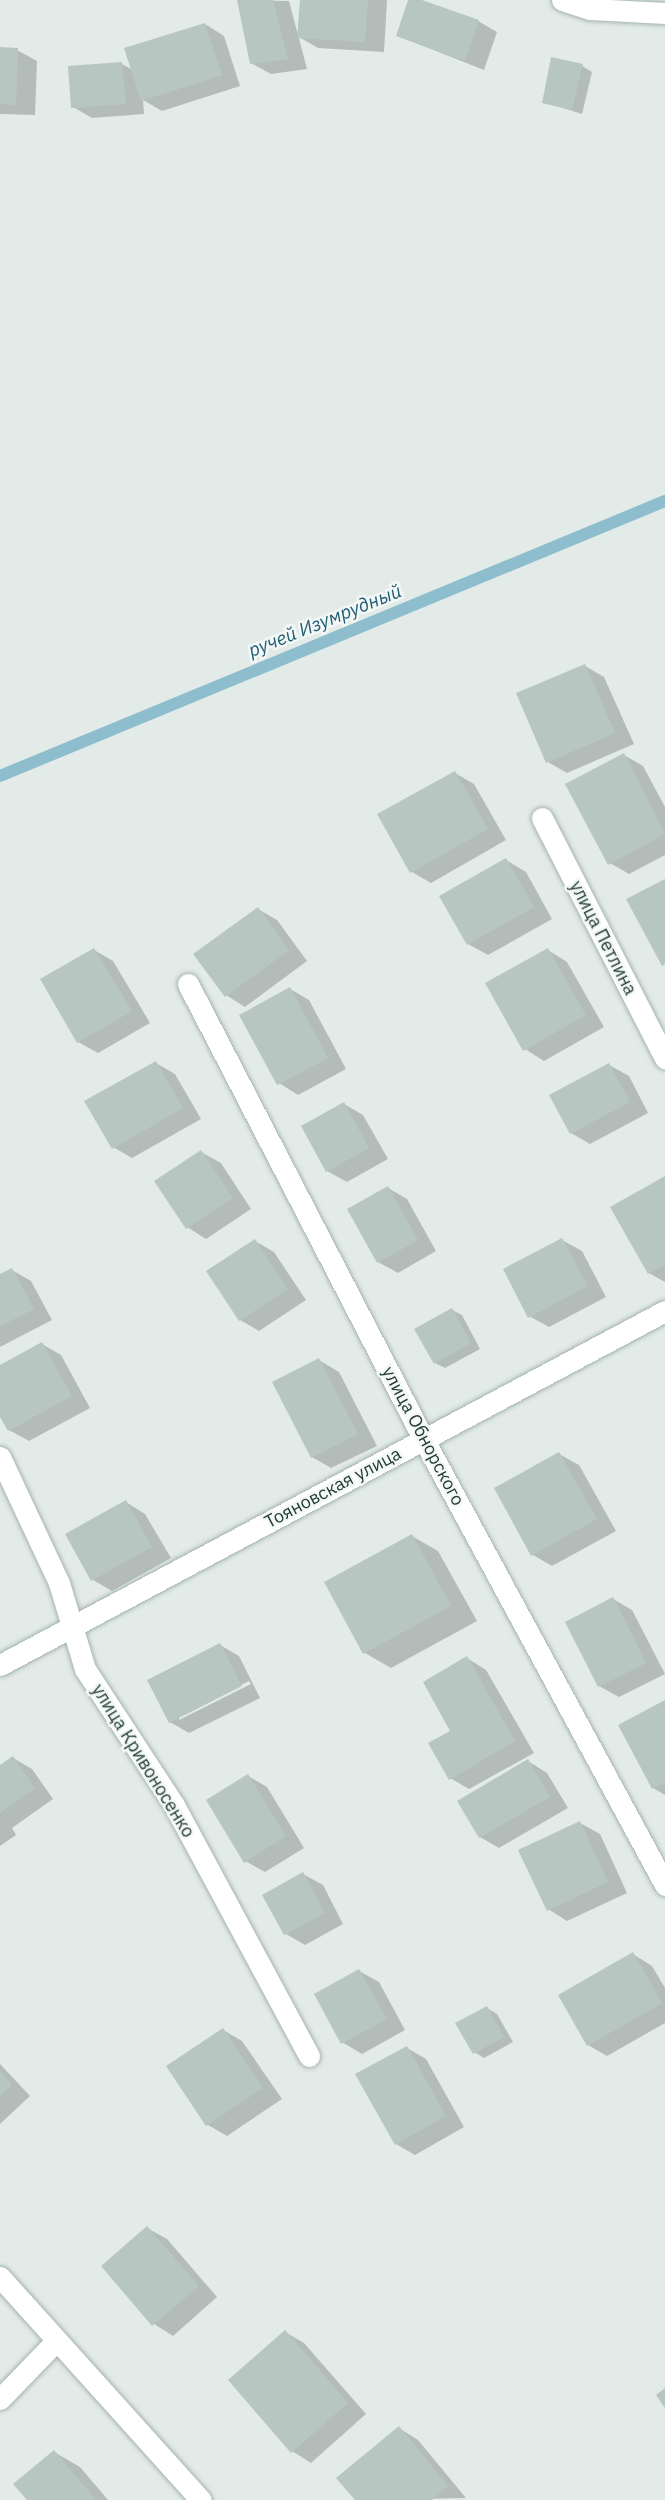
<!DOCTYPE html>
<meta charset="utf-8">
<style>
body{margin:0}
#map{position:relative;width:665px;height:2500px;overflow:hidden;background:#e2ebe8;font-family:"IBM Plex Sans",sans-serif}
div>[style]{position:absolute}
.shadow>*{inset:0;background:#0003}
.stream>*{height:12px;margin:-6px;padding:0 6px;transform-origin:6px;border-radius:6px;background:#8ebdcd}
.building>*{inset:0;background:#b8c6c2}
.roads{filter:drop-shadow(0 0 2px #a5b3af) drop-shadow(0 0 2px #a5b3af)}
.street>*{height:21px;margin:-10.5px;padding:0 10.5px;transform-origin:10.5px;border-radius:10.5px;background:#fff}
.secondary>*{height:21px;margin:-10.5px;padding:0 10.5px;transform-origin:10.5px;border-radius:10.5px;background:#fff}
span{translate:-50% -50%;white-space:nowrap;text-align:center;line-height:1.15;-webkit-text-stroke:5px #f3f8f6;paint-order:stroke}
.street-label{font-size:18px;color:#233b37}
.water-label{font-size:19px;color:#215d74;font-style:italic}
</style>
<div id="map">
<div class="shadow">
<i style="clip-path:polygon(239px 0,289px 1px,307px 69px,271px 74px,251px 63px)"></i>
<i style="clip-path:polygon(301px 0,387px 0,384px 52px,318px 48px,299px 37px)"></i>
<i style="clip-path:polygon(410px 0,478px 21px,497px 32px,484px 70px,398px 36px)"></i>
<i style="clip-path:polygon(205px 24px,224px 36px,240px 86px,162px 111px,143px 100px,144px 114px,92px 118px,73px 107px,122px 64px,133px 70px)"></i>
<i style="clip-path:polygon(0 49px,17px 50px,37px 61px,35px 115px,0 114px)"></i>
<i style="clip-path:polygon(582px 66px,592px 72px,582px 114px,544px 102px)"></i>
<i style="clip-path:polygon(585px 666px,604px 677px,634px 744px,567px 773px,548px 762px)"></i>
<i style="clip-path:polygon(624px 755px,643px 766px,665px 807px,665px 855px,629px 874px,610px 863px)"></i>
<i style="clip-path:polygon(455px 773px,474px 784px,506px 840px,431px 883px,412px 872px)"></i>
<i style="clip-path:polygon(506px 860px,526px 872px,552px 919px,488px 955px,468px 944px)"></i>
<i style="clip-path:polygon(258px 909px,277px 920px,307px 961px,245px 1007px,226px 995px)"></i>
<i style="clip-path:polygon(94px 950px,113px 961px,150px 1023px,98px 1053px,78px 1042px)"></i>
<i style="clip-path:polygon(548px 950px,567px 962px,604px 1027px,544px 1061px,525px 1049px)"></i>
<i style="clip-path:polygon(290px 989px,309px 1000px,346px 1069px,298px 1095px,279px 1083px)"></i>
<i style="clip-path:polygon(156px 1063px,175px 1074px,201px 1119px,132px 1158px,113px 1147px)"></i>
<i style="clip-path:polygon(609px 1065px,629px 1076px,648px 1113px,590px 1144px,571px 1133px)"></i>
<i style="clip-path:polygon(344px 1104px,363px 1115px,388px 1159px,347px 1182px,327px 1171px)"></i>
<i style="clip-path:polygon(201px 1152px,221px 1163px,251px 1209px,206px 1239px,187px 1227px)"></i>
<i style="clip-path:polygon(665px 1178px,665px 1282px,649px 1273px)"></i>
<i style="clip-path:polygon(388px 1188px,407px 1199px,436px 1251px,398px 1273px,378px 1262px)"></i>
<i style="clip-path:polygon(562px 1240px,582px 1251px,606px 1297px,549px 1327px,529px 1316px)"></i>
<i style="clip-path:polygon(255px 1241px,274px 1252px,306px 1300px,259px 1331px,240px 1320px)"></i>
<i style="clip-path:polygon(12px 1270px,31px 1281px,52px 1320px,0 1347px,0 1276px)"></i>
<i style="clip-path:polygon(452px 1310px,462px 1315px,480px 1349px,445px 1368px,435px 1363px)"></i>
<i style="clip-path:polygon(42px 1344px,61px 1355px,90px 1408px,29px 1441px,9px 1430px,0 1413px,0 1367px)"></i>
<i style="clip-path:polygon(319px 1360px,339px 1372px,377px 1446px,331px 1468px,312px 1457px)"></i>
<i style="clip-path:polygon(559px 1454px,579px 1465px,616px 1531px,552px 1566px,533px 1555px)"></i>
<i style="clip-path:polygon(126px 1502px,145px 1514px,171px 1558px,112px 1591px,93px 1580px)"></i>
<i style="clip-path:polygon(412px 1536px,438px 1551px,477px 1621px,391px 1668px,365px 1653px)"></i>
<i style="clip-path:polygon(613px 1599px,632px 1610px,665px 1674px,619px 1697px,599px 1686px)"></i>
<i style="clip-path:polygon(evenodd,220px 1645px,239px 1656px,260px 1698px,189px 1733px,170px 1722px,220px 1645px,249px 1681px,251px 1684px,179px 1720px,179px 1716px,249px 1681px)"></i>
<i style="clip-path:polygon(467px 1658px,486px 1670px,534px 1753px,469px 1789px,450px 1778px,452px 1731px)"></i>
<i style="clip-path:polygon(665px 1702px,665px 1795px,653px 1788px)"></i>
<i style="clip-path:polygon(13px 1758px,32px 1769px,53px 1799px,12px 1828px,16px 1835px,0 1846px,0 1767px)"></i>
<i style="clip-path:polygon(528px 1761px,547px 1773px,568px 1808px,499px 1848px,480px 1837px)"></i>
<i style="clip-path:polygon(248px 1776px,267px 1787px,304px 1848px,265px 1872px,245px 1861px)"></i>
<i style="clip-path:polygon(580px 1823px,600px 1834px,627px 1893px,567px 1921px,548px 1909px)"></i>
<i style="clip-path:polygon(303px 1874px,323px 1885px,343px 1924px,305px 1945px,286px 1934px)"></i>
<i style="clip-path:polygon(633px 1954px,652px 1966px,665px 1988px,665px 2023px,607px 2056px,588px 2045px)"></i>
<i style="clip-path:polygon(359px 1971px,379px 1982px,405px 2030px,362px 2054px,342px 2042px)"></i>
<i style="clip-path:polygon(487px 2008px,497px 2014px,513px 2042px,484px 2058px,474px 2052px)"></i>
<i style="clip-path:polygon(223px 2030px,242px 2041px,282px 2099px,227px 2136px,208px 2125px)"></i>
<i style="clip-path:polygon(407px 2048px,426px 2059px,464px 2127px,415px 2155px,396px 2144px)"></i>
<i style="clip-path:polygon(0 2064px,30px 2096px,0 2124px)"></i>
<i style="clip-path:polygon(147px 2228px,167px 2239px,217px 2297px,173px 2336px,154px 2324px)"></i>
<i style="clip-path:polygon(285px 2332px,304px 2343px,366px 2414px,311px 2463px,292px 2451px)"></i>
<i style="clip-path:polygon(399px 2428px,418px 2440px,466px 2498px,357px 2500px)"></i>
<i style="clip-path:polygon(54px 2452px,80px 2467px,108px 2500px,29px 2500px)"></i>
</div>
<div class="stream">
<i style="left:0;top:776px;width:720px;rotate:-22.47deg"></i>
</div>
<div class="building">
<i style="clip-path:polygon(237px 0,273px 0,288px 59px,250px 64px)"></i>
<i style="clip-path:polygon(300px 0,368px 0,365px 42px,297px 38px)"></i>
<i style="clip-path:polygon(408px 0,422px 0,479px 20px,465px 61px,396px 36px)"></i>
<i style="clip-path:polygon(205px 23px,222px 75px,141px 101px,124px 48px)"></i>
<i style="clip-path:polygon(0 47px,18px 48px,16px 105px,0 104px)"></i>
<i style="clip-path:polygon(551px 57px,583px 64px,572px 110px,542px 103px)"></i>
<i style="clip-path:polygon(122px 62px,126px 104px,71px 108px,68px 66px)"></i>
<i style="clip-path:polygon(585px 664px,615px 733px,546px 763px,516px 693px)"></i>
<i style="clip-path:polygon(624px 753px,665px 834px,608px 865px,565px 784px)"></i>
<i style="clip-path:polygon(455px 771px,488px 829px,410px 873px,377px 814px)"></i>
<i style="clip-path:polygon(506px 858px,534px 907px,467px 945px,439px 896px)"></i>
<i style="clip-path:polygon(665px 879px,665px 964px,662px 966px,626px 899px)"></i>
<i style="clip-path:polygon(258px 907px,289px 950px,225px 997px,193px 954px)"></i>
<i style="clip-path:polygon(94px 948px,132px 1011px,77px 1043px,40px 979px)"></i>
<i style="clip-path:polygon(548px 948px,586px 1015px,523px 1051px,485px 983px)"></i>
<i style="clip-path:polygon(290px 987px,328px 1058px,277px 1085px,239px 1015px)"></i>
<i style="clip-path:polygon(156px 1061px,183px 1108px,112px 1149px,84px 1101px)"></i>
<i style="clip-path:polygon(609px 1063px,630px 1102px,570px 1134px,549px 1095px)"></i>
<i style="clip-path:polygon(344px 1102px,369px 1148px,326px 1172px,301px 1126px)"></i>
<i style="clip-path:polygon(201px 1150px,233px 1198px,186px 1229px,154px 1181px)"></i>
<i style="clip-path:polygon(665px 1176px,665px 1265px,648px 1274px,610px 1207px)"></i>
<i style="clip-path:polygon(388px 1186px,418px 1240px,377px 1263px,347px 1209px)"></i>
<i style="clip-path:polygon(562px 1238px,588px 1286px,528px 1318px,503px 1269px)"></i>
<i style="clip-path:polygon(255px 1239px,288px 1289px,239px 1321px,206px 1271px)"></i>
<i style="clip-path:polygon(12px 1268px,34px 1309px,0 1326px,0 1274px)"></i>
<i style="clip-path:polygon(452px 1308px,471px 1343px,434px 1364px,414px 1329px)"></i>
<i style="clip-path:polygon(42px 1342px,72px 1396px,8px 1431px,0 1417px,0 1365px)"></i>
<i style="clip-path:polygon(319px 1358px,358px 1434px,311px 1458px,272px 1382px)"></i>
<i style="clip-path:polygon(559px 1452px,597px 1519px,531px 1556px,494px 1488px)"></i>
<i style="clip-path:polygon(126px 1500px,152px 1547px,91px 1581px,65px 1534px)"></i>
<i style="clip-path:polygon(412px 1534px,451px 1606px,363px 1654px,324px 1582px)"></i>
<i style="clip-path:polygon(613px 1597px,646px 1663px,598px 1687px,565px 1622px)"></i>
<i style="clip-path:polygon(220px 1643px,242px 1686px,169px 1723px,147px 1680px)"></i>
<i style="clip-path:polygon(467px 1656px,515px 1741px,449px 1780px,428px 1743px,450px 1731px,423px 1682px)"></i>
<i style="clip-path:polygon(665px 1700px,665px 1782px,652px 1789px,618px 1725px)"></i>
<i style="clip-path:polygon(13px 1756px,35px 1788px,0 1813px,0 1765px)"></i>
<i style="clip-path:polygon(528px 1759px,550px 1797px,479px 1838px,457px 1801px)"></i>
<i style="clip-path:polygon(248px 1774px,286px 1836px,244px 1863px,206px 1800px)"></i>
<i style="clip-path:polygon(580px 1821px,608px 1882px,547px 1911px,518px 1850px)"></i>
<i style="clip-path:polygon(303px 1872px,325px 1913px,284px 1935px,262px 1895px)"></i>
<i style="clip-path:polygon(633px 1952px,662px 2003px,587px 2046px,558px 1995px)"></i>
<i style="clip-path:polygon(359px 1969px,387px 2019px,341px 2044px,314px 1994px)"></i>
<i style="clip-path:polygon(487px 2006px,504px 2037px,473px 2054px,455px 2023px)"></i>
<i style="clip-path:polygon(223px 2028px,263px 2088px,206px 2126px,166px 2066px)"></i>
<i style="clip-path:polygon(407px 2046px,446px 2116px,395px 2145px,355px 2074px)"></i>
<i style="clip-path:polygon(0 2071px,12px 2085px,0 2096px)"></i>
<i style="clip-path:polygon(147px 2226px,199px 2286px,152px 2326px,101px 2266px)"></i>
<i style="clip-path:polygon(285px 2330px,348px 2403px,291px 2453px,228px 2380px)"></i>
<i style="clip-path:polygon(665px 2388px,665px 2408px,656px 2395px)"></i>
<i style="clip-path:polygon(399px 2426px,448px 2486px,432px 2500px,355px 2500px,336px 2478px)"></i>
<i style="clip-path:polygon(54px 2450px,96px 2500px,27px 2500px,13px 2484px)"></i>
</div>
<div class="roads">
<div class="street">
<i style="left:562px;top:0;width:29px;rotate:18deg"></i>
<i style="left:590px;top:9px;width:75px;rotate:3.1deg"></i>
<i style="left:542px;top:818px;width:270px;rotate:62.9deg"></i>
<i style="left:188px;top:984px;width:513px;rotate:62.64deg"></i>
<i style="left:424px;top:1440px;width:506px;rotate:61.56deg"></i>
<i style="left:0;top:1457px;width:139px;rotate:64.9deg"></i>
<i style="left:59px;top:1583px;width:90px;rotate:73.2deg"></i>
<i style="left:85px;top:1669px;width:163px;rotate:56.8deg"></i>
<i style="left:174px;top:1805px;width:285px;rotate:61.7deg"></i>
<i style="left:0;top:1665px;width:753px;rotate:-28.03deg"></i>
<i style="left:0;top:2399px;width:81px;rotate:-46deg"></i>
</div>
<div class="secondary">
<i style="left:0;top:2277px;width:300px;rotate:48deg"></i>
</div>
</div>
<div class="street-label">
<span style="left:603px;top:938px;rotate:63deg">улица Петлина</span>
<span style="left:423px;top:1436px;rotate:62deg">улица Обнорского</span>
<span style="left:333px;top:1488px;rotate:-28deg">Тояновская улица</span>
<span style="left:143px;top:1761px;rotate:58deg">улица Кривоносенко</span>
</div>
<div class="water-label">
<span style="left:325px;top:621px;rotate:-22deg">ручей Изумрудный</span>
</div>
</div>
